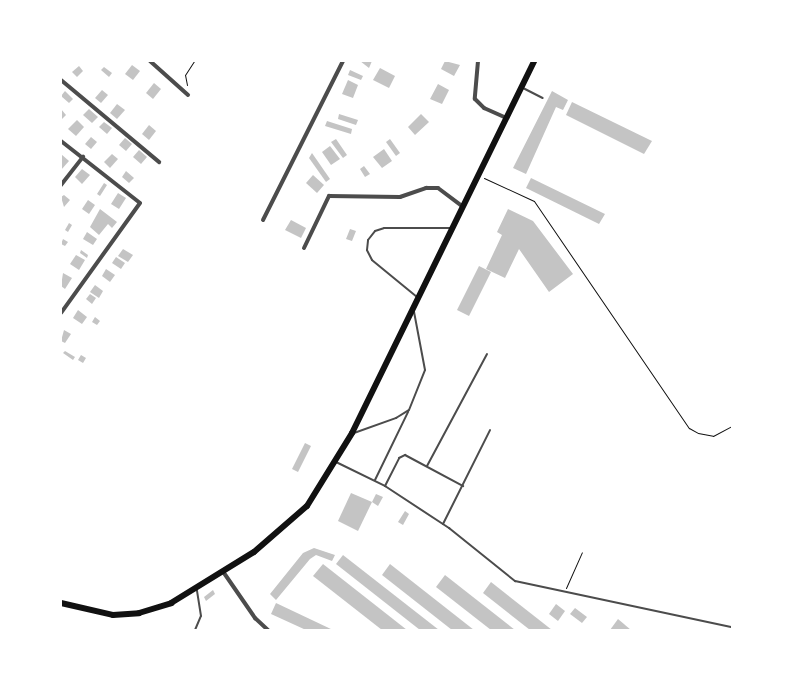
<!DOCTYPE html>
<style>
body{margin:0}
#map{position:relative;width:793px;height:691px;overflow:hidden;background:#fff;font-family:Roboto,sans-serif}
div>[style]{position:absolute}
.building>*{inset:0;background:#c4c4c4}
.path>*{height:1px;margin:-0.5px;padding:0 0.5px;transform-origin:0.5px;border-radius:0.5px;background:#111}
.service>*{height:2px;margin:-1px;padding:0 1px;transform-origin:1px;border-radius:1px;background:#4c4c4c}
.minor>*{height:4px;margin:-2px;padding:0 2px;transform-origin:2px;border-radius:2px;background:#4c4c4c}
.trunk>*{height:6px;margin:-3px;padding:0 3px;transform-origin:3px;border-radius:3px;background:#111}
span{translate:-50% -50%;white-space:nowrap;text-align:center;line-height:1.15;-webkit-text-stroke:4.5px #fff;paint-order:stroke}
.frame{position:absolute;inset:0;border:62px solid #fff;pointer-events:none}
</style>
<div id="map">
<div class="building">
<i style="clip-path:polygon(360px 61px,372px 61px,369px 68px)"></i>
<i style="clip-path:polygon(445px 61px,460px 65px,454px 76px,441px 69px)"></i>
<i style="clip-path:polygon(132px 65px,140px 71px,133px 80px,125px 74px)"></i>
<i style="clip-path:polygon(79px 66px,83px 71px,77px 77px,72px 72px)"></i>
<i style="clip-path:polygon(104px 67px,112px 73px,109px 77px,101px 70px)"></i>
<i style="clip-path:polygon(380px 68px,395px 76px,389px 88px,373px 80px)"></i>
<i style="clip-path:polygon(350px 70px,363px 76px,361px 80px,348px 75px)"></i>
<i style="clip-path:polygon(348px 80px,358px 85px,353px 98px,342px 94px)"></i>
<i style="clip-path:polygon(154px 83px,161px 89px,153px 99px,146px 93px)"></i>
<i style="clip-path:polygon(438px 84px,449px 90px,442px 104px,430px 99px)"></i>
<i style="clip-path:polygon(102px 90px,108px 95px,101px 103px,95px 98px)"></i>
<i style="clip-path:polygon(65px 91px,73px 99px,69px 103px,61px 96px)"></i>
<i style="clip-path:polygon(552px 91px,568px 100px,563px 110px,556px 107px,526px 174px,513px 168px)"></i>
<i style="clip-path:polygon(572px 102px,652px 141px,644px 154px,566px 115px)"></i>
<i style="clip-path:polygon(117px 104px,125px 110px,117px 119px,110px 113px)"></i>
<i style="clip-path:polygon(61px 109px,66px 115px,61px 120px)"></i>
<i style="clip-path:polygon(89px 109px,98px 117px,92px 123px,83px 115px)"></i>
<i style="clip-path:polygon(339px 114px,358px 120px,356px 125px,338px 119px)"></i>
<i style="clip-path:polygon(421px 114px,429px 122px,415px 135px,408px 127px)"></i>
<i style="clip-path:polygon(77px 120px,84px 127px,76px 136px,68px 129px)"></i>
<i style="clip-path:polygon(327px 121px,352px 129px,351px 134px,325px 126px)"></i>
<i style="clip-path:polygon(104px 122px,112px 128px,107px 134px,99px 127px)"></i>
<i style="clip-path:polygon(149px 125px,156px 131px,149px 140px,142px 134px)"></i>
<i style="clip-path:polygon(91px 137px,97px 142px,91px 149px,85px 144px)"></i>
<i style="clip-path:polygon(125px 138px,132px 144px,126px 151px,119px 145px)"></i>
<i style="clip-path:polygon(336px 139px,347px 155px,343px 158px,331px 142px)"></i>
<i style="clip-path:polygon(390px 139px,400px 153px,396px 156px,386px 142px)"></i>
<i style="clip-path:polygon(330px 146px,340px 159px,331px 165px,322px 152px)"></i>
<i style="clip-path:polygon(384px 149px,392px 161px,382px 168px,373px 157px)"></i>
<i style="clip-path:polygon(139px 150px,147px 157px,141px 164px,133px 157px)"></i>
<i style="clip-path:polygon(312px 153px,330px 179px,326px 182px,309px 158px)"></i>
<i style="clip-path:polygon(61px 154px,69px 161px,61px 170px)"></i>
<i style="clip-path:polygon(112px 154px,118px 159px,110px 168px,104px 162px)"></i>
<i style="clip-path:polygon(364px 166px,370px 174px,365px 177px,360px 169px)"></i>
<i style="clip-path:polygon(82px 169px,90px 175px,82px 184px,75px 177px)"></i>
<i style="clip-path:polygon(126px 171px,134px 178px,129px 183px,122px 177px)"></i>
<i style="clip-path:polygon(313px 175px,324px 185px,317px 193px,306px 183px)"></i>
<i style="clip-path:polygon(531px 178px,605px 214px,599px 224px,526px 188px)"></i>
<i style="clip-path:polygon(104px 183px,107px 185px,100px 196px,97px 194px)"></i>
<i style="clip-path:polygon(118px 193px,126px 198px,119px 209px,111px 204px)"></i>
<i style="clip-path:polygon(64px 195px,70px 200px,64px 207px,61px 197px)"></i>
<i style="clip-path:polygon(88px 200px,95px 205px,89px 214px,82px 209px)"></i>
<i style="clip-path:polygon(100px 209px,117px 222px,112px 228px,108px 224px,99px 235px,90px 227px)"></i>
<i style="clip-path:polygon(508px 209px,533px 221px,573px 274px,549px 292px,519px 249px,505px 278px,486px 269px,502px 235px,497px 232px)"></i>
<i style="clip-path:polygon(291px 220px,306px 228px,301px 238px,285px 230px)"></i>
<i style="clip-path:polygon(69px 223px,72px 225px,68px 232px,65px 230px)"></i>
<i style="clip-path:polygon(350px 229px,356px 231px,352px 241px,346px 239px)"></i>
<i style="clip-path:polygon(87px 232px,97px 239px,93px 245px,83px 239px)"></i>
<i style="clip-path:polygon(63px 239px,68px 242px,65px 246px,61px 244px)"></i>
<i style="clip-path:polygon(123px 249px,133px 255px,128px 262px,118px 256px)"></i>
<i style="clip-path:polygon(81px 250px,88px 255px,87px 258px,80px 253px)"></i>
<i style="clip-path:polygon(76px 255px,85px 260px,79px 270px,70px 264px)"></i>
<i style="clip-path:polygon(116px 257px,125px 263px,121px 269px,112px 263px)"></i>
<i style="clip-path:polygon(479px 266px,491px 272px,469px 316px,457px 310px)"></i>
<i style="clip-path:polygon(106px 269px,115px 275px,110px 282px,102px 276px)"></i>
<i style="clip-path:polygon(63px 273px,72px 278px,65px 289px,61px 286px)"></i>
<i style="clip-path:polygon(95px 285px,103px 291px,99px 298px,90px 292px)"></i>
<i style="clip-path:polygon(90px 294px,96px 298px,92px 304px,86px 299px)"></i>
<i style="clip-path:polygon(78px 310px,87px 317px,82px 324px,73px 318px)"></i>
<i style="clip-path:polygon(95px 317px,100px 321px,97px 325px,92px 322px)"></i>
<i style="clip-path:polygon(64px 330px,71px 334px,65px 343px,61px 341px)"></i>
<i style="clip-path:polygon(65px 351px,75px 357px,73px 360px,63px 353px)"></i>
<i style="clip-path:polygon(81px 355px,86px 358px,83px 363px,78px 360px)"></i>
<i style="clip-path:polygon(305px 443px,311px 446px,298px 472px,292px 469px)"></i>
<i style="clip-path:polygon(351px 493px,372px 502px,358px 531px,338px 521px)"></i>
<i style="clip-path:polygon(376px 494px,383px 497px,378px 506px,372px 502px)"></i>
<i style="clip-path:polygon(405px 511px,409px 514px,403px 525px,398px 522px)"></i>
<i style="clip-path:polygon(314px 548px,335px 555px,332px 561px,316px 555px,310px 559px,276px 600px,270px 594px,303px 553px)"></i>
<i style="clip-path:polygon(343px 555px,439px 630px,420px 630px,336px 564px)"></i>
<i style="clip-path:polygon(323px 564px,407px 630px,382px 630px,313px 576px)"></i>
<i style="clip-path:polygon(390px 564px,474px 630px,452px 630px,382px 575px)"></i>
<i style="clip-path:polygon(445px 575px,515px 630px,491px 630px,436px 587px)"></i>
<i style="clip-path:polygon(491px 582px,552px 630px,530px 630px,483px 593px)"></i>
<i style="clip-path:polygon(213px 590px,215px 594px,206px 601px,204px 597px)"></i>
<i style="clip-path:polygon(276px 603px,333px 630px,306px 630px,271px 614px)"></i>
<i style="clip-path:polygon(556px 604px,565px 611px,558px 621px,549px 614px)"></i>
<i style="clip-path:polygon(575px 608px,587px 617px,582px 623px,570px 614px)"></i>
<i style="clip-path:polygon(618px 619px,631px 630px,610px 630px)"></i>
</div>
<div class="path">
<i style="left:187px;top:85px;width:10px;rotate:-101deg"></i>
<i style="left:185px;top:75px;width:17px;rotate:-57deg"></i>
<i style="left:484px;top:178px;width:55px;rotate:24.7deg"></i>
<i style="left:534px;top:201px;width:275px;rotate:55.7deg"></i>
<i style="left:689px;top:428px;width:10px;rotate:29deg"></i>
<i style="left:698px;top:433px;width:15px;rotate:11deg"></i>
<i style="left:713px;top:436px;width:21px;rotate:-28deg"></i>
<i style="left:566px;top:588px;width:39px;rotate:-66deg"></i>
</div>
<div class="service">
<i style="left:523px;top:88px;width:22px;rotate:27deg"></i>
<i style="left:417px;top:297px;width:58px;rotate:-140.6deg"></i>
<i style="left:372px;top:260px;width:11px;rotate:-117deg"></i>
<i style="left:367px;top:250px;width:10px;rotate:-84deg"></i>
<i style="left:368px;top:240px;width:11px;rotate:-52deg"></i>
<i style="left:375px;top:231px;width:9px;rotate:-18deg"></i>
<i style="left:384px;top:228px;width:66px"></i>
<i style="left:354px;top:433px;width:45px;rotate:-19.7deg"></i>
<i style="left:396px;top:418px;width:15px;rotate:-32deg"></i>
<i style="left:409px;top:410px;width:43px;rotate:-68.2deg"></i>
<i style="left:425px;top:370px;width:59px;rotate:-100.7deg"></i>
<i style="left:336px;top:462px;width:55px;rotate:26.1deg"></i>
<i style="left:385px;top:486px;width:77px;rotate:33.3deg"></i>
<i style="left:449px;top:528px;width:85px;rotate:38.8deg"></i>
<i style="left:515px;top:581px;width:222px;rotate:12deg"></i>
<i style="left:427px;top:466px;width:127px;rotate:-61.8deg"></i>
<i style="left:375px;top:480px;width:76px;rotate:-64.1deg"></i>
<i style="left:385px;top:486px;width:31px;rotate:-63deg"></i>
<i style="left:399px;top:458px;width:7px;rotate:-27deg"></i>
<i style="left:405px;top:455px;width:66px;rotate:28.1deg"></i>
<i style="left:443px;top:524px;width:105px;rotate:-63.4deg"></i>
<i style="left:195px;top:630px;width:15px;rotate:-67deg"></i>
<i style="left:201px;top:616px;width:26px;rotate:-99deg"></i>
</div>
<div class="minor">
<i style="left:150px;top:61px;width:51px;rotate:41.8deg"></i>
<i style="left:478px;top:61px;width:38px;rotate:95deg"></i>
<i style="left:475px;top:99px;width:13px;rotate:45deg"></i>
<i style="left:484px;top:108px;width:24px;rotate:24deg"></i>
<i style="left:61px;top:80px;width:128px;rotate:39.9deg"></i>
<i style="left:61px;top:141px;width:100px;rotate:38.1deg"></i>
<i style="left:140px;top:203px;width:135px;rotate:125.7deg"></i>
<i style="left:61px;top:185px;width:36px;rotate:-52deg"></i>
<i style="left:263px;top:220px;width:178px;rotate:-63.3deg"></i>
<i style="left:304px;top:248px;width:58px;rotate:-64.3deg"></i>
<i style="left:329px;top:196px;width:71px;rotate:0.8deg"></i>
<i style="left:400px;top:197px;width:28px;rotate:-19deg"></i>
<i style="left:426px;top:188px;width:12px"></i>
<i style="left:438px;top:188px;width:31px;rotate:37deg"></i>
<i style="left:224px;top:573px;width:55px;rotate:55.4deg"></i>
<i style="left:255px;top:618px;width:18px;rotate:43deg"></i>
</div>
<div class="trunk">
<i style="left:61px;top:603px;width:53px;rotate:13deg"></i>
<i style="left:113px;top:615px;width:26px;rotate:-4deg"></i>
<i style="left:139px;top:613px;width:34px;rotate:-17deg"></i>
<i style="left:171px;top:603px;width:97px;rotate:-31.6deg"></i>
<i style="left:254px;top:552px;width:70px;rotate:-41deg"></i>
<i style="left:307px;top:506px;width:86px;rotate:-58.3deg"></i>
<i style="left:352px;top:433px;width:414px;rotate:-63.9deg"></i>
</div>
<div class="frame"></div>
</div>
